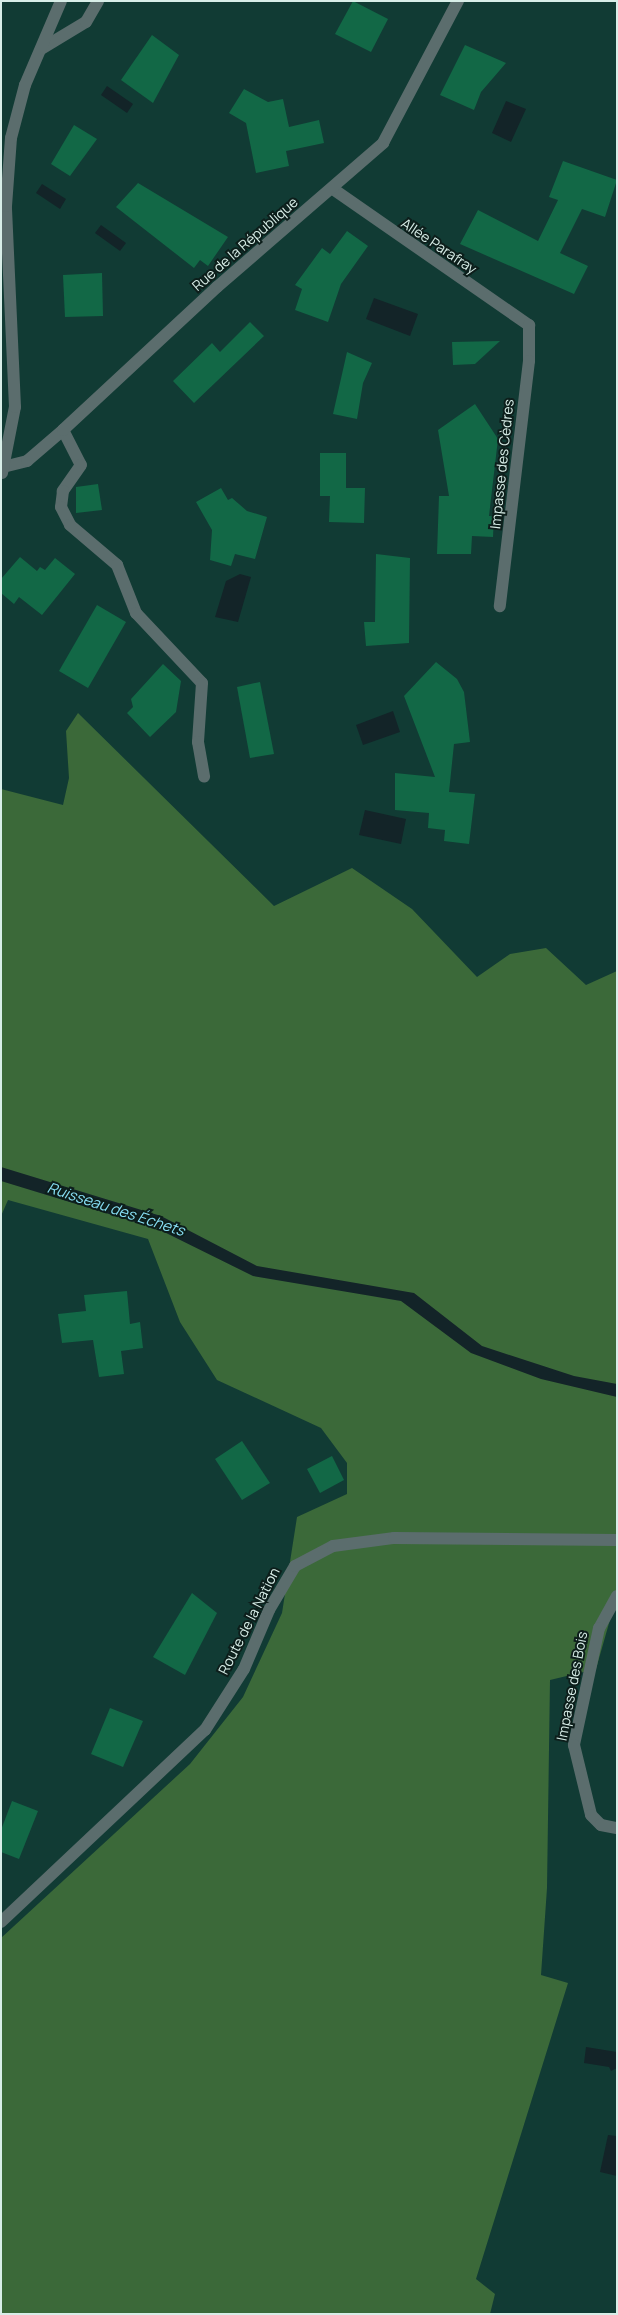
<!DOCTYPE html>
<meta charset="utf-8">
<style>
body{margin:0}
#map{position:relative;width:618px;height:2315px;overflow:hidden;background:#113b34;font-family:Manrope,sans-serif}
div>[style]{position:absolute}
.green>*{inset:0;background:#3b6939}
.water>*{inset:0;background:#132428}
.building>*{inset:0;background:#126846}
.minor>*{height:12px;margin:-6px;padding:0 6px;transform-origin:6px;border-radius:6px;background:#5b6d6d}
span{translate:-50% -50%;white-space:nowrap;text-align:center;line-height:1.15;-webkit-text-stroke:4px #0d1e1b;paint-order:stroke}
.street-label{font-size:14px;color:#d8eee8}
.water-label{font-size:15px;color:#87def4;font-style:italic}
.frame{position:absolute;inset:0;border:2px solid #d8eee8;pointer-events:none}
</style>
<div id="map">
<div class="green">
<i style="clip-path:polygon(78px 713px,274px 906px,352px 868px,412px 909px,477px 977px,510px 954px,546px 948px,586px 985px,617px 971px,617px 1595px,596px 1669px,550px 1680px,547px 1888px,541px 1975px,568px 1983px,476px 2279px,495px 2294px,490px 2314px,1px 2314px,1px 1938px,190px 1764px,243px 1697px,282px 1613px,297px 1517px,347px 1494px,347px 1463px,321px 1428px,217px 1380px,180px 1322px,148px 1239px,8px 1200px,1px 1216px,1px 789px,63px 805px,69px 778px,66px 731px)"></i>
</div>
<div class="water">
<i style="clip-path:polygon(107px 86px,133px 104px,127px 113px,101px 95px)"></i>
<i style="clip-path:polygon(506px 101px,526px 109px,511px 142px,492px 133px)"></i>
<i style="clip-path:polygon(42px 184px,66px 199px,60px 209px,36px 193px)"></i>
<i style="clip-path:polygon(101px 225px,126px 243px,120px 251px,95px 233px)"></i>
<i style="clip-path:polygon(374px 298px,418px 314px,410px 336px,366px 319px)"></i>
<i style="clip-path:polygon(240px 574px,251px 577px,238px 622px,215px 617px,226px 581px)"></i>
<i style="clip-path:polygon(393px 711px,400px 732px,363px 745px,356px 725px)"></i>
<i style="clip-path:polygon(365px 810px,406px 819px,401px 844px,359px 835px)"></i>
<i style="clip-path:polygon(1px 1167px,161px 1216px,257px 1266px,414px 1293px,482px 1346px,574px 1376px,617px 1384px,617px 1397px,541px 1379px,471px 1353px,401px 1301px,253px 1276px,158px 1229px,1px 1181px)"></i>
<i style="clip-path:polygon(586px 2047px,617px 2052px,617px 2068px,611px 2071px,609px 2067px,584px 2063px)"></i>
<i style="clip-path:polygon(608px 2135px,617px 2136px,617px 2176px,600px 2172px)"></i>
</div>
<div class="building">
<i style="clip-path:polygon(353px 1px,388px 19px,371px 52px,335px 34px)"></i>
<i style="clip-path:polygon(152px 35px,179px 55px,153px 103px,121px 80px)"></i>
<i style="clip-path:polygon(465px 45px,506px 63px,481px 92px,474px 110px,440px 95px)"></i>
<i style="clip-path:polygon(244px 89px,268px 102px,283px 99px,289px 127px,319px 120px,324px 143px,286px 151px,289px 166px,256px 173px,246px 123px,229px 113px)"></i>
<i style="clip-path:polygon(74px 125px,97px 139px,70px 176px,51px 164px)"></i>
<i style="clip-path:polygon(563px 161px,617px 180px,605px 217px,582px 209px,560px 253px,588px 266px,574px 294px,460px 244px,478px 210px,538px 241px,558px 200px,549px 197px)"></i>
<i style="clip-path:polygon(138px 183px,228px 237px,208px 266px,200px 260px,194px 268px,116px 207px)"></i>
<i style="clip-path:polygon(347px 231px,368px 246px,341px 284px,328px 322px,295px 310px,302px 289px,295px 285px,322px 248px,330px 254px)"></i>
<i style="clip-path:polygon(102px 273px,103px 316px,65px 317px,63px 275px)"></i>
<i style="clip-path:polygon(250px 322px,264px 336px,194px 403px,173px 381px,212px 343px,220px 352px)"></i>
<i style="clip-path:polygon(500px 341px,475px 364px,453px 365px,452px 342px)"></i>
<i style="clip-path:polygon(347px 352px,372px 363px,363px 383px,357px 419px,333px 414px)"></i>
<i style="clip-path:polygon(475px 404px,498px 439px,489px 516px,494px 516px,493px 537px,472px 536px,471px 554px,437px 554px,439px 496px,449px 496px,438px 430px)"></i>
<i style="clip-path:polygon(320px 453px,346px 453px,346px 488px,365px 488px,364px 523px,329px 522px,330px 496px,320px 496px)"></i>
<i style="clip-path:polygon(98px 484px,102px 510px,76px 513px,76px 487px)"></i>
<i style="clip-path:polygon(221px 488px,228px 500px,232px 498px,247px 511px,267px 517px,255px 559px,235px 554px,231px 566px,210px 560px,212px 530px,196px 502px)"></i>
<i style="clip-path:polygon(376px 554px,410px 558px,409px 643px,366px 646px,364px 622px,375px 622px)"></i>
<i style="clip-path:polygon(20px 557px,37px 571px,40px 567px,45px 570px,55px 558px,75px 574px,42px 615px,19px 597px,14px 604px,1px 593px,1px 579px)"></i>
<i style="clip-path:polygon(97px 605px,126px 622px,88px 688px,59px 671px)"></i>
<i style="clip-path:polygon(436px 662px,457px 679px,464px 692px,470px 742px,454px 744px,449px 792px,475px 794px,469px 844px,444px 841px,445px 830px,428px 828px,429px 813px,395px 810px,395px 773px,435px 777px,404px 696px)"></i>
<i style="clip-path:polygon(163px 664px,181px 681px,176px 712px,150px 737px,127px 713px,133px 707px,131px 699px)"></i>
<i style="clip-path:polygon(260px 682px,274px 754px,250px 758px,237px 687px)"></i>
<i style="clip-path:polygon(127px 1291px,130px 1324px,140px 1322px,143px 1348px,121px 1351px,124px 1374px,99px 1377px,93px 1340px,62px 1343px,58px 1314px,86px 1311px,84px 1295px)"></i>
<i style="clip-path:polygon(242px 1441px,270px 1483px,242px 1500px,215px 1459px)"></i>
<i style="clip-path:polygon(332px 1456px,344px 1480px,320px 1493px,307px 1469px)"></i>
<i style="clip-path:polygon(192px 1593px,217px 1613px,185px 1675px,153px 1657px)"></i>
<i style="clip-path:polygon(110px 1708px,143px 1721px,123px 1767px,91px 1754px)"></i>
<i style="clip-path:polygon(12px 1801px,38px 1811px,19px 1859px,1px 1852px,1px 1830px)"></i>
</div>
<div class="minor">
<i style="left:41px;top:49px;width:52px;rotate:-31deg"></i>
<i style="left:86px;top:22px;width:24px;rotate:-60deg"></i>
<i style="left:333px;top:189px;width:239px;rotate:34.8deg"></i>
<i style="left:529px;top:325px;width:36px;rotate:90deg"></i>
<i style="left:529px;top:361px;width:247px;rotate:96.8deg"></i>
<i style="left:63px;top:430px;width:39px;rotate:63deg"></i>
<i style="left:81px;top:465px;width:32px;rotate:125deg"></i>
<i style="left:63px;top:491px;width:16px;rotate:97deg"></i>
<i style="left:61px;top:507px;width:20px;rotate:63deg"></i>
<i style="left:70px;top:525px;width:62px;rotate:40.4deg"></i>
<i style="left:117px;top:565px;width:52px;rotate:68.4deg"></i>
<i style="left:136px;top:613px;width:96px;rotate:46.7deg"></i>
<i style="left:202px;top:683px;width:59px;rotate:93.9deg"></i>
<i style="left:198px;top:742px;width:35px;rotate:80deg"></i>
<i style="left:3px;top:467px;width:25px;rotate:-14deg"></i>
<i style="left:27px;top:461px;width:48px;rotate:-40.7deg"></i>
<i style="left:63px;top:430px;width:210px;rotate:-42.9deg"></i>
<i style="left:217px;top:287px;width:220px;rotate:-40.9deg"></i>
<i style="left:383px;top:143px;width:161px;rotate:-62.2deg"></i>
<i style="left:2px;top:473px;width:67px;rotate:-78.9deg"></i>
<i style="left:15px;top:407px;width:201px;rotate:-92.6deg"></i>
<i style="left:6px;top:206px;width:68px;rotate:-85.8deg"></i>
<i style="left:11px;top:138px;width:55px;rotate:-75.2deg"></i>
<i style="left:25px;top:85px;width:91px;rotate:-66.8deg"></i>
<i style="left:617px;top:1596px;width:37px;rotate:119deg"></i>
<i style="left:599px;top:1628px;width:120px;rotate:102.1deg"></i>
<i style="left:574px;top:1745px;width:72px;rotate:76.3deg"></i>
<i style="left:591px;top:1815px;width:14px;rotate:45deg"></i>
<i style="left:601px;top:1825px;width:16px;rotate:11deg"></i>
<i style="left:1px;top:1922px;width:280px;rotate:-43.3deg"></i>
<i style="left:205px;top:1730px;width:72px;rotate:-57.4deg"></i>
<i style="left:244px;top:1669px;width:64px;rotate:-67deg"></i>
<i style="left:269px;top:1610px;width:51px;rotate:-59.4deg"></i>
<i style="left:295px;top:1566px;width:43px;rotate:-27.8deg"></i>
<i style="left:333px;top:1546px;width:62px;rotate:-7.5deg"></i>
<i style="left:394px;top:1538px;width:223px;rotate:0.5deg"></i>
</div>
<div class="street-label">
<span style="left:245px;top:244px;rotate:-41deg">Rue de la République</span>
<span style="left:439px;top:246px;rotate:34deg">Allée Parafray</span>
<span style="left:502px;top:464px;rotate:-84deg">Impasse des Cèdres</span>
<span style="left:249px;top:1621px;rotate:-63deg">Route de la Nation</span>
<span style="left:572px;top:1686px;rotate:-79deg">Impasse des Bois</span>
</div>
<div class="water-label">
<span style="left:116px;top:1209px;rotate:18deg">Ruisseau des Échets</span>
</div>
<div class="frame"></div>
</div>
